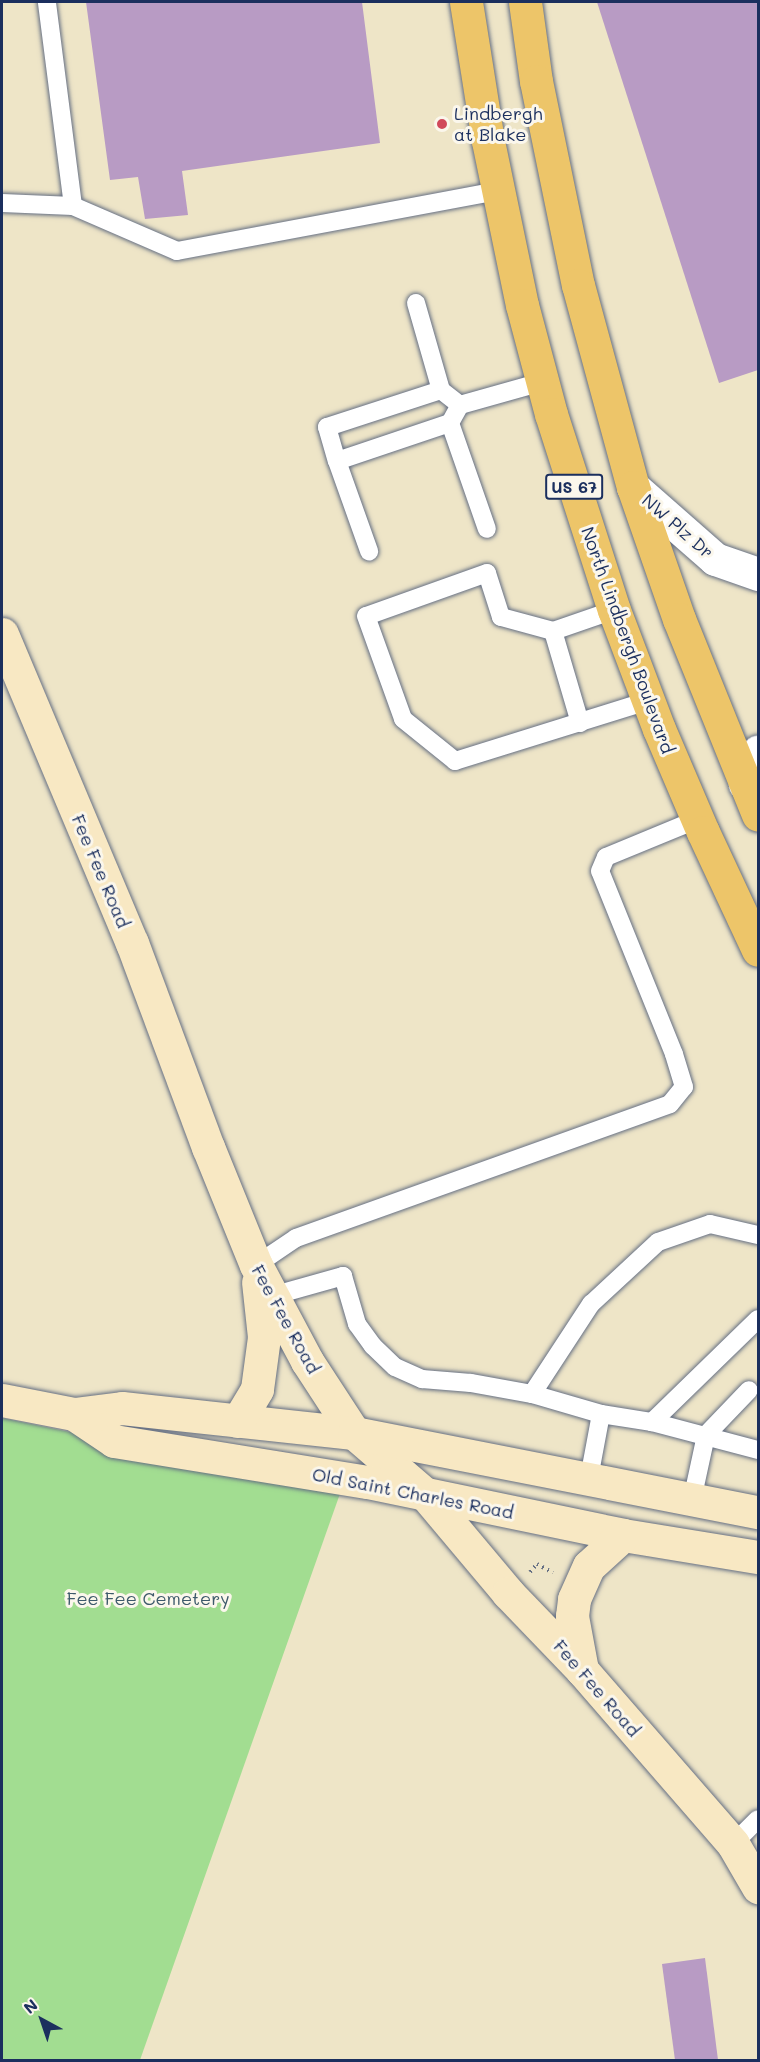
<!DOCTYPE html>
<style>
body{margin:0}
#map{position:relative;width:760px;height:2062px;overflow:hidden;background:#eee5c7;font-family:Mali,sans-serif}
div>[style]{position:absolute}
.green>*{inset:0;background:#a2dd91}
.building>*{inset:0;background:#b89bc4}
.path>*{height:4px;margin-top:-2px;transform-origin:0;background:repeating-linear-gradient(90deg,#656f83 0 1.5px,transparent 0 6px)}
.roads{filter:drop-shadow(0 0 2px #656f83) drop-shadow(0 0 2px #656f83)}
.lane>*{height:18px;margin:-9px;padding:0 9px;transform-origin:9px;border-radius:9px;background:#fff}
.street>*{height:33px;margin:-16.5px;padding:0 16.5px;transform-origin:16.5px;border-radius:16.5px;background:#fff}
.secondary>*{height:33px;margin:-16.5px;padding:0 16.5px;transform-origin:16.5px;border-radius:16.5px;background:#f8e8c3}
.highway>*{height:33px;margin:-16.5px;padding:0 16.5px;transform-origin:16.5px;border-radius:16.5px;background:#edc569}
.dots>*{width:16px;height:16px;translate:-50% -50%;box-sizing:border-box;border:3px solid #fbf7ec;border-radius:50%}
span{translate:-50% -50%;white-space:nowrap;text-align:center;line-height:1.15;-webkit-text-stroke:6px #fbf7ec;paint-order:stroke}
.shield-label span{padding:2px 4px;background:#fbf7ec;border:2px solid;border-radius:4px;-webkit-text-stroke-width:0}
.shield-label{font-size:16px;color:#1b2f5e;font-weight:700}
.poi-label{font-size:18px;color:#1b2f5e}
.left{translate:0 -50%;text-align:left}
.street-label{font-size:18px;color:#1b2f5e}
.park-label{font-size:18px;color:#3d5a6b}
.frame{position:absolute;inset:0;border:3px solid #1b2f5e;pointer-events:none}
.north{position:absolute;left:12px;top:1990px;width:60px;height:60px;-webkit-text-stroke:4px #fbf7ec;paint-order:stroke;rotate:320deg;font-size:16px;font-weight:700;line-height:24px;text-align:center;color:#1b2f5e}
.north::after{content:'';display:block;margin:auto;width:21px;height:27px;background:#1b2f5e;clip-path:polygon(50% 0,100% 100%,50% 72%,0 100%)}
</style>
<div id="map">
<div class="green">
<i style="clip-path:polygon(2px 1418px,342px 1488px,140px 2060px,2px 2060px)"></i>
</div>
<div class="building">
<i style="clip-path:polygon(86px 2px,362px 2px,380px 143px,182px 171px,188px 215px,145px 219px,138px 177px,110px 180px)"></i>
<i style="clip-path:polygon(597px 2px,758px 2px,758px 370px,719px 383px)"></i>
<i style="clip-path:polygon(705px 1958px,718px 2060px,675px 2060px,662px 1964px)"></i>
</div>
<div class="path">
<i style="left:530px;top:1572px;width:11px;rotate:-49deg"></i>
<i style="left:537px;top:1564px;width:18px;rotate:29deg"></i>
</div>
<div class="roads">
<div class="lane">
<i style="left:2px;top:203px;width:71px;rotate:2.4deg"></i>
<i style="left:73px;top:206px;width:206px;rotate:-97.3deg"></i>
<i style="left:73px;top:206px;width:113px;rotate:23.4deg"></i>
<i style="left:177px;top:251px;width:328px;rotate:-10.6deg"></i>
<i style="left:416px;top:303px;width:91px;rotate:74deg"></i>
<i style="left:460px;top:405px;width:24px;rotate:-142deg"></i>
<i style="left:441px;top:390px;width:120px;rotate:162deg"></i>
<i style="left:327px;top:427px;width:35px;rotate:74deg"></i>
<i style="left:337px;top:461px;width:119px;rotate:-18.6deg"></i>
<i style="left:450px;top:423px;width:21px;rotate:-61deg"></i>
<i style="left:460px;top:405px;width:85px;rotate:-15.7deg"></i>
<i style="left:450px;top:423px;width:112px;rotate:70.8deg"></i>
<i style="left:337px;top:461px;width:96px;rotate:70.4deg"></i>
<i style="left:614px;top:610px;width:65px;rotate:161deg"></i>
<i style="left:553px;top:631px;width:54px;rotate:-164.9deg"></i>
<i style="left:501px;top:617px;width:46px;rotate:-107.7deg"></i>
<i style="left:487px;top:573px;width:128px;rotate:160.4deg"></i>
<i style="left:366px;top:616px;width:109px;rotate:70.2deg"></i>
<i style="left:403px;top:719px;width:67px;rotate:38.9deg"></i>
<i style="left:455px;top:761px;width:202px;rotate:-17.3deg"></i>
<i style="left:553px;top:631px;width:96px;rotate:73.6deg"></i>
<i style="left:256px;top:1265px;width:48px;rotate:-34deg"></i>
<i style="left:296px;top:1238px;width:397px;rotate:-19.7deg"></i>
<i style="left:670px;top:1104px;width:22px;rotate:-51deg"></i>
<i style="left:684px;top:1087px;width:34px;rotate:-107deg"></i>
<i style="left:674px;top:1054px;width:197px;rotate:-112deg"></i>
<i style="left:600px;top:871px;width:15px;rotate:-67deg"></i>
<i style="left:606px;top:857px;width:100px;rotate:-22.4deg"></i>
<i style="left:272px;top:1296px;width:74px;rotate:-15.7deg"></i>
<i style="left:343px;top:1276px;width:50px;rotate:73.7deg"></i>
<i style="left:357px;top:1324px;width:27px;rotate:54deg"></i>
<i style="left:373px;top:1346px;width:30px;rotate:44deg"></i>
<i style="left:395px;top:1367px;width:30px;rotate:24deg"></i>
<i style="left:422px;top:1379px;width:49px;rotate:4.7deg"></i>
<i style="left:471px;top:1383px;width:62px;rotate:10.2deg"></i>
<i style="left:758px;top:1319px;width:148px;rotate:135.8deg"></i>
<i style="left:652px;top:1422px;width:110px;rotate:14.8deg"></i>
<i style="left:601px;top:1414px;width:52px;rotate:8.9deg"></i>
<i style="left:589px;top:1478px;width:65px;rotate:-79.4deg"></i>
<i style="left:601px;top:1414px;width:72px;rotate:-163.8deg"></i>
<i style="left:532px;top:1394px;width:108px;rotate:-56.8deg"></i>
<i style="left:591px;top:1304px;width:91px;rotate:-42.8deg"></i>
<i style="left:658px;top:1242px;width:55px;rotate:-19.1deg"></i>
<i style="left:710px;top:1224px;width:49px;rotate:12.9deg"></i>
<i style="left:692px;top:1500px;width:66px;rotate:-77.8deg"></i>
<i style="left:706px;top:1435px;width:62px;rotate:-46.3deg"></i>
<i style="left:733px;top:1844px;width:35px;rotate:-45deg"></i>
</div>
<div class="street">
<i style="left:633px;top:487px;width:109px;rotate:41.3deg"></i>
<i style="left:715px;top:559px;width:46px;rotate:19.2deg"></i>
<i style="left:745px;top:784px;width:35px;rotate:-68deg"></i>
</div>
<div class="secondary">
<i style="left:2px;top:634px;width:335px;rotate:67.2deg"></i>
<i style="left:132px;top:943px;width:218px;rotate:69.6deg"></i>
<i style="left:208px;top:1147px;width:127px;rotate:67.9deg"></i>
<i style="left:256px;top:1265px;width:109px;rotate:62deg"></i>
<i style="left:307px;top:1361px;width:86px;rotate:56.9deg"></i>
<i style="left:354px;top:1433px;width:94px;rotate:40.7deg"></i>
<i style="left:425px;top:1494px;width:129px;rotate:50deg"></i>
<i style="left:508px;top:1593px;width:107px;rotate:46.1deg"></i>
<i style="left:582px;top:1670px;width:230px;rotate:49deg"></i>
<i style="left:733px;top:1844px;width:50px;rotate:59.8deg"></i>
<i style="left:2px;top:1400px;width:73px;rotate:11deg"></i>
<i style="left:74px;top:1414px;width:48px;rotate:-7.1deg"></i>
<i style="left:122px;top:1408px;width:233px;rotate:6.2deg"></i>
<i style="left:354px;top:1433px;width:412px;rotate:11.1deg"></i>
<i style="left:74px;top:1414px;width:48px;rotate:34deg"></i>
<i style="left:114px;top:1441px;width:257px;rotate:9.2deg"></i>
<i style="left:368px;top:1482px;width:260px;rotate:11.7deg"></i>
<i style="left:623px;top:1535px;width:137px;rotate:9.3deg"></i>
<i style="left:238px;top:1421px;width:37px;rotate:-59deg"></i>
<i style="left:257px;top:1389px;width:52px;rotate:-82.3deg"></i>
<i style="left:264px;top:1337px;width:55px;rotate:-96.2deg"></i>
<i style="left:582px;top:1670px;width:55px;rotate:-100.5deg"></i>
<i style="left:572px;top:1616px;width:17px;rotate:-83deg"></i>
<i style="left:574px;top:1599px;width:36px;rotate:-66deg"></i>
<i style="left:589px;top:1566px;width:46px;rotate:-42.4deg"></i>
</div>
<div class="highway">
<i style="left:466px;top:2px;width:141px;rotate:81deg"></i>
<i style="left:488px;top:141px;width:167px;rotate:78.3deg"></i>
<i style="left:522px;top:305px;width:113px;rotate:75.1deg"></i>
<i style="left:551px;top:414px;width:206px;rotate:72.2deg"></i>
<i style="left:614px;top:610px;width:127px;rotate:69.3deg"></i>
<i style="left:659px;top:729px;width:112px;rotate:66.9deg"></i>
<i style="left:703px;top:832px;width:130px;rotate:65deg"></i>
<i style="left:525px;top:2px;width:80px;rotate:82.1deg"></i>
<i style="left:536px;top:81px;width:208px;rotate:78.4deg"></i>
<i style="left:578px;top:285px;width:209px;rotate:74.8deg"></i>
<i style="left:633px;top:487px;width:140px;rotate:70.8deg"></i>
<i style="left:679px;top:619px;width:211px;rotate:68deg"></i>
</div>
</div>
<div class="dots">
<i style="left:442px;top:124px;background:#d1495b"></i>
</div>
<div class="shield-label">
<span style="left:574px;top:487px">US 67</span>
</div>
<div class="poi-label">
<span class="left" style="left:454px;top:124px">Lindbergh<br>at Blake</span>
</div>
<div class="street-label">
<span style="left:678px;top:526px;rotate:41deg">NW Plz Dr</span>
<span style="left:628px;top:640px;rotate:70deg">North Lindbergh Boulevard</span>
<span style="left:101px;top:871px;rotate:67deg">Fee Fee Road</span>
<span style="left:286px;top:1319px;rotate:61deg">Fee Fee Road</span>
<span style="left:413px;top:1493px;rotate:11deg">Old Saint Charles Road</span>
<span style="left:597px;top:1688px;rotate:49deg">Fee Fee Road</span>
</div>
<div class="park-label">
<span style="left:148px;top:1598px">Fee Fee Cemetery</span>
</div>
<div class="frame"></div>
<div class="north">N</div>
</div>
